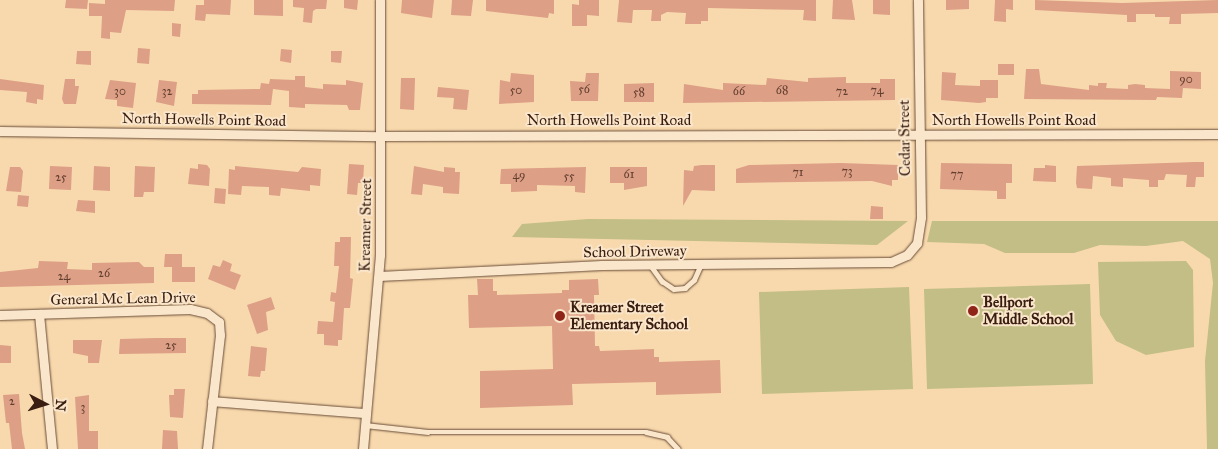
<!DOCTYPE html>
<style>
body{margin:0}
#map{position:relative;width:1218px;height:449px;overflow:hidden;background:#f8d9ad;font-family:"IM FELL Great Primer",serif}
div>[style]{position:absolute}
.green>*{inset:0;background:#c2be86}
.building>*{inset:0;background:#dd9f86}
.roads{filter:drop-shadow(0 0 1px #694c38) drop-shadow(0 0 1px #694c38)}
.service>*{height:4.5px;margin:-2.25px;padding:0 2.25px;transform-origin:2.25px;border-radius:2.25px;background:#fae6ca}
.minor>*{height:9px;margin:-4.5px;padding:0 4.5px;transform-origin:4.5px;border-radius:4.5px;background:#fae6ca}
.dots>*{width:14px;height:14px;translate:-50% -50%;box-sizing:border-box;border:2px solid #fae6ca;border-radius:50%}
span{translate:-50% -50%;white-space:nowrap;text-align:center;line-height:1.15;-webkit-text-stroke:4px #fae6ca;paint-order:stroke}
.number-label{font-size:12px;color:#623e2e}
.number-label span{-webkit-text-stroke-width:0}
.street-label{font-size:15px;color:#391d11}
.poi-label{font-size:15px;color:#391d11;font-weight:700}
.left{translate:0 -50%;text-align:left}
.north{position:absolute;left:20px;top:379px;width:50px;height:50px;-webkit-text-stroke:4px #fae6ca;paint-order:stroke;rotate:95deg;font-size:14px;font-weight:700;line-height:20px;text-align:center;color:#391d11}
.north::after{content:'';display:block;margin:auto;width:18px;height:22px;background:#391d11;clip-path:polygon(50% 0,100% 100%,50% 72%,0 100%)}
</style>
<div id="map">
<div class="green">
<i style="clip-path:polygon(588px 219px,908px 221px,877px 245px,512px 237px,522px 224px)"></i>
<i style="clip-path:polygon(932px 221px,1218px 221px,1218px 449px,1207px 449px,1205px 361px,1213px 283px,1210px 259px,1183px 241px,1146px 246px,1100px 245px,1074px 253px,1005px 253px,984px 244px,927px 242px)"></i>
<i style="clip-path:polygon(1186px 261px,1193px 270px,1194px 347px,1146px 355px,1116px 341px,1100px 315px,1098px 262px)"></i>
<i style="clip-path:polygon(1090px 284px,1093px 384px,927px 389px,924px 289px)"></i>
<i style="clip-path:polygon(909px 287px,913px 389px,762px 394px,759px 292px)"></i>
</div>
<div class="building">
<i style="clip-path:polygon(66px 0,88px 0,87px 9px,65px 8px)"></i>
<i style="clip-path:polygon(105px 0,175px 0,174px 11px,126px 10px,121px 33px,110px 32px,110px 39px,101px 38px,102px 16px,89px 16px,89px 3px,105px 4px)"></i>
<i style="clip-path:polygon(204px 0,231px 0,230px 15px,206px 14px,205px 21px,195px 20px,196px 5px,204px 5px)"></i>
<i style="clip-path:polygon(254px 0,283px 0,283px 16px,254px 15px)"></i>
<i style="clip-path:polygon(293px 0,327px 0,326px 9px,316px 9px,313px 11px,312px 23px,303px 22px,304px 8px,293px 7px)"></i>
<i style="clip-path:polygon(344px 0,358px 0,357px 10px,344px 8px)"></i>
<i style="clip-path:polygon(402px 0,434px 0,432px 18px,401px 13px)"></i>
<i style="clip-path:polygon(452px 0,473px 0,471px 16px,451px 15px)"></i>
<i style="clip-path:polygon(486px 0,554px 0,554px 14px,549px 13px,548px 18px,486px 11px)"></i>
<i style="clip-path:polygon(579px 0,599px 0,599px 16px,587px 15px,587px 26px,572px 26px,572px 4px,579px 5px)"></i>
<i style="clip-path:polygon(619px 0,816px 0,816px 21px,803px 20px,804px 10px,708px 8px,708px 21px,701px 21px,701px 24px,685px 24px,686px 13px,667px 12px,661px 15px,661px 21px,651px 21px,652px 10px,633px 10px,632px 23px,617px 22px)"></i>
<i style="clip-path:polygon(833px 0,852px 0,855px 20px,832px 19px)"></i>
<i style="clip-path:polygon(873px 0,890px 0,890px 15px,873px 14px)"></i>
<i style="clip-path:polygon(946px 0,969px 0,969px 9px,946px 10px)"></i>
<i style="clip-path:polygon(995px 0,1013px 0,1013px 10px,1006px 9px,1006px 22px,994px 21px)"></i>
<i style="clip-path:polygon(1035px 0,1122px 3px,1218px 0,1218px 13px,1181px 14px,1181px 24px,1169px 24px,1170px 17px,1155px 17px,1155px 14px,1136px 14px,1136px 22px,1127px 22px,1127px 15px,1035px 10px)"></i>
<i style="clip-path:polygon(172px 23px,181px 24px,180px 37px,172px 36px)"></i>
<i style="clip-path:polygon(138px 48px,150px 49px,149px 64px,137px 63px)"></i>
<i style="clip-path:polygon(281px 49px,292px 50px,291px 63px,280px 61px)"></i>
<i style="clip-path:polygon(77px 51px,91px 51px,91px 65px,76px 64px)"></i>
<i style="clip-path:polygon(331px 51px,342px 51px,341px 63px,331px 62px)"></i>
<i style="clip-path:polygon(998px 64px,1014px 64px,1014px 75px,998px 75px)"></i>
<i style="clip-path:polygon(1026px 69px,1039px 69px,1041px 84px,1089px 90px,1089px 85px,1098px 86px,1098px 83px,1107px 83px,1106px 88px,1128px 89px,1128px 85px,1135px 84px,1145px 85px,1145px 88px,1170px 89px,1170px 71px,1201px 72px,1201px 89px,1183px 88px,1182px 98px,1157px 97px,1156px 100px,1024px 99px)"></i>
<i style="clip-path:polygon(942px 72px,956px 73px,955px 85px,980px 86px,980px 80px,998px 80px,998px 98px,986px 98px,986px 102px,979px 103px,941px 100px)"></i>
<i style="clip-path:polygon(511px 73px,534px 75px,534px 102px,499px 104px,500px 80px,510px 82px)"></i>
<i style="clip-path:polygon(586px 73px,599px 73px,598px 101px,571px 101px,570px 81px,585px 82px)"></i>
<i style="clip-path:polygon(295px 76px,305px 76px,305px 87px,323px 89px,323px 84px,346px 85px,346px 80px,363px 83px,360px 110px,349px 110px,347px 105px,305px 104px,305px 108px,289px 107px,289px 91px,273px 89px,271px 105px,192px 104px,192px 94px,198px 94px,198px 90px,260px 89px,261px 83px,269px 84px,270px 79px,295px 80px)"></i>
<i style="clip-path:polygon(846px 77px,846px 83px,880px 83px,880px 79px,895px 79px,895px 100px,683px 103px,684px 84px,723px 90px,723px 83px,766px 85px,767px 78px,808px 82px,808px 78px)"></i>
<i style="clip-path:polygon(401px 78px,415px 78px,414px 110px,400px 109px)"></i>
<i style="clip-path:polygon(0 79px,44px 85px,43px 100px,37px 99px,37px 104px,26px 102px,27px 92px,0 90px)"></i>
<i style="clip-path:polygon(65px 79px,75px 79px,75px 86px,79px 86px,76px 104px,64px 104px,62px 99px)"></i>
<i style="clip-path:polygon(110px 80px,136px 83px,133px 108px,117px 106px,117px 100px,105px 99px)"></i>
<i style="clip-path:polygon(159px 80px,177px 82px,174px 106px,156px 102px)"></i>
<i style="clip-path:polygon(654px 83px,654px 102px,624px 102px,624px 84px)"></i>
<i style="clip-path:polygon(438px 87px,469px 90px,467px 110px,453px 109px,454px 98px,437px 97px)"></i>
<i style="clip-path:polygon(1195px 162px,1204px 162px,1204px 177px,1196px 177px,1195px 187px,1186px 187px,1187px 175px,1166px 174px,1164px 180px,1158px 180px,1158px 187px,1149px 187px,1149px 180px,1123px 178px,1123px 187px,1111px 186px,1111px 178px,1093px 176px,1092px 189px,1077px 188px,1076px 183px,1077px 166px)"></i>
<i style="clip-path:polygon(841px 163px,898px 165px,898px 180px,892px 180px,892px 186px,872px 181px,736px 183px,736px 169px,749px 165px)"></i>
<i style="clip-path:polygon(941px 163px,1012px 164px,1012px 183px,1006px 183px,1006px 199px,997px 199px,997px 191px,940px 189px)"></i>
<i style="clip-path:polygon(198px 164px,207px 165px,210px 169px,209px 186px,188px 184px,190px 168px,198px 169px)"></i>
<i style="clip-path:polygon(349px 164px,364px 165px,363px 183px,358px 183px,357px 195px,347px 194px)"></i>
<i style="clip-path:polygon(702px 165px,715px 165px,715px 191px,692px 190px,683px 206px,684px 170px,693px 171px,694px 166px)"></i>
<i style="clip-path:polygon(1045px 165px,1056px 166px,1056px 182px,1033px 181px,1034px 168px,1045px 168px)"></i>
<i style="clip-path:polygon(50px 166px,72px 167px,71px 190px,49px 189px)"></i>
<i style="clip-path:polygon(94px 166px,110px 167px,110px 191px,93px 190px)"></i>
<i style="clip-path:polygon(135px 166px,155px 167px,154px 192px,144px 192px,143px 197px,134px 197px)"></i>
<i style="clip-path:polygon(235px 166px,298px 172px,302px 167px,321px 169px,320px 186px,310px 185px,310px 191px,281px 188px,280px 196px,269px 195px,269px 187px,242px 186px,241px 195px,228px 194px,229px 169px,235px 170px)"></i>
<i style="clip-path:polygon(414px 166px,444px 172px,444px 167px,455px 168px,455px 172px,460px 172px,459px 194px,443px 193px,443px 187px,423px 184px,422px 195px,411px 194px)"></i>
<i style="clip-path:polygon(10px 167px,20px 167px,23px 171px,21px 192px,6px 191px)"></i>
<i style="clip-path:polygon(586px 167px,585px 193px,575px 192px,575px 186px,537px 185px,537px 191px,511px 192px,511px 184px,500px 184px,501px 169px)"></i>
<i style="clip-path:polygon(610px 167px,647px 167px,647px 186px,624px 190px,624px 183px,610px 183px)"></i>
<i style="clip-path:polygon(215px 188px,226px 189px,225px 204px,214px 203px)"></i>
<i style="clip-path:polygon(18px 195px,29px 196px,28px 207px,17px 206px)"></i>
<i style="clip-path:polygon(78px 200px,95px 201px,95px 213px,76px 211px)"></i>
<i style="clip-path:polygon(871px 206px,883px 207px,883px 219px,870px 219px)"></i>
<i style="clip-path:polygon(340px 237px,351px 237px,350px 278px,353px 279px,350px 308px,344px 308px,342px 340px,338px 340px,338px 346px,324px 345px,324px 334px,317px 334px,318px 321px,333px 322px,335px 302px,330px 301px,331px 292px,336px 293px,339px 266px,334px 266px,335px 242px,340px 242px)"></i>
<i style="clip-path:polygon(165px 254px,182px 254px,182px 267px,195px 267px,195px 282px,172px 282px,172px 267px,164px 267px)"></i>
<i style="clip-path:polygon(223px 260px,232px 264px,230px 271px,241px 275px,235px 290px,208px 279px,213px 265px,220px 267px)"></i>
<i style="clip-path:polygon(39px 261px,68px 262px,67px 269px,92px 270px,92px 263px,139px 262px,144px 267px,154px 267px,154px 283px,0 287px,0 272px,38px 268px)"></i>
<i style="clip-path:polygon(477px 279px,493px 279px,493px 291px,497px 291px,497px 295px,562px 293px,562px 290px,569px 290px,569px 280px,598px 279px,599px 295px,594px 295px,595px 346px,599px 346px,600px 351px,654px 349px,654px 357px,659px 357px,659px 362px,720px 360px,721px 393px,656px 395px,656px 382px,572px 384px,573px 405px,480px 408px,480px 371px,553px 369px,552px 326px,469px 328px,468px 295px,478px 295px)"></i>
<i style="clip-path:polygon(271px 297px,275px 309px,266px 312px,268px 330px,257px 334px,247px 305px)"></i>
<i style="clip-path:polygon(156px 338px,186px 338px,186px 353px,119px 354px,120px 339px)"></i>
<i style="clip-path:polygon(73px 340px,102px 340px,99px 363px,88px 363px,88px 356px,73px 353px)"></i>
<i style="clip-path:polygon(0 345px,11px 346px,11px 363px,0 363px)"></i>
<i style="clip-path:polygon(251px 346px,267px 348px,265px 371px,261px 371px,260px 377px,248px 376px)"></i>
<i style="clip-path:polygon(174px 389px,185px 389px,183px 418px,170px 417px,169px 395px,174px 395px)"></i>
<i style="clip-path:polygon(19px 394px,22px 433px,25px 449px,12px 449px,9px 423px,6px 423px,3px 395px)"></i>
<i style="clip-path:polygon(89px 395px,89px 431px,98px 431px,98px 449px,78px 449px,75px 397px)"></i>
<i style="clip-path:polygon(163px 430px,177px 431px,178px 449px,162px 449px)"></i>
</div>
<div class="roads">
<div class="service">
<i style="left:651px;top:266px;width:19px;rotate:54deg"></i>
<i style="left:662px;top:281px;width:14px;rotate:34deg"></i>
<i style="left:674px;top:289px;width:11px;rotate:-5deg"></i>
<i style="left:685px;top:288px;width:12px;rotate:-42deg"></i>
<i style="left:694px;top:280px;width:17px;rotate:-66deg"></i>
<i style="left:365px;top:425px;width:63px;rotate:6.3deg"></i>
<i style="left:428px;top:432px;width:218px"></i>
<i style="left:646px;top:432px;width:22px;rotate:13deg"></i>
<i style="left:667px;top:437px;width:16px;rotate:47deg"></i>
</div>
<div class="minor">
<i style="left:0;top:131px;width:381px;rotate:0.8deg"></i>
<i style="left:381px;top:136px;width:837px;rotate:-0.14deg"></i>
<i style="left:379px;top:276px;width:223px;rotate:-2.8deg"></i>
<i style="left:602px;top:265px;width:289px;rotate:-0.6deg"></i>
<i style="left:891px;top:262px;width:17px;rotate:-24deg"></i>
<i style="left:907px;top:255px;width:16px;rotate:-50deg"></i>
<i style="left:917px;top:243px;width:26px;rotate:-81deg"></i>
<i style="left:921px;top:217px;width:217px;rotate:-90.8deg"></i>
<i style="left:39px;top:314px;width:136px;rotate:84.5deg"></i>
<i style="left:0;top:315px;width:190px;rotate:-1.8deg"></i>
<i style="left:190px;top:309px;width:17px;rotate:13deg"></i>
<i style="left:207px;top:313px;width:15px;rotate:37deg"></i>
<i style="left:219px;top:322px;width:13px;rotate:86deg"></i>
<i style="left:220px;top:335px;width:115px;rotate:96.5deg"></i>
<i style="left:212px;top:401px;width:154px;rotate:4.5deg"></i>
<i style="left:363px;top:449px;width:195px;rotate:-85deg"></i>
<i style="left:380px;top:255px;width:255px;rotate:-90deg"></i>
</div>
</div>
<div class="dots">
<i style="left:973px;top:311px;background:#8f2418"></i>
<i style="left:560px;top:316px;background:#8f2418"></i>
</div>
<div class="number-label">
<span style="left:1186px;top:80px">90</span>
<span style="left:584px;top:90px">56</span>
<span style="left:516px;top:91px">50</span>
<span style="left:782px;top:91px">68</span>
<span style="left:877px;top:91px">74</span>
<span style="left:120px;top:92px">30</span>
<span style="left:167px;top:92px">32</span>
<span style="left:739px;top:92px">66</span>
<span style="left:842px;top:92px">72</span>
<span style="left:639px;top:93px">58</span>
<span style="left:847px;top:172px">73</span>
<span style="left:798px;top:173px">71</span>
<span style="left:629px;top:175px">61</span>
<span style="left:957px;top:175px">77</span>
<span style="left:519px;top:176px">49</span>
<span style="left:569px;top:177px">55</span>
<span style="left:61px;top:178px">25</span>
<span style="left:104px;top:274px">26</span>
<span style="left:64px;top:277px">24</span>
<span style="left:171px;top:346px">25</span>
<span style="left:12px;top:402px">2</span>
<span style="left:83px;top:408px">3</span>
</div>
<div class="street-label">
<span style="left:204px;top:120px;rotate:1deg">North Howells Point Road</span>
<span style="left:609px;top:121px">North Howells Point Road</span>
<span style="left:1014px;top:121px">North Howells Point Road</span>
<span style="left:905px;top:138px;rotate:-91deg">Cedar Street</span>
<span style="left:366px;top:225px;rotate:-89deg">Kreamer Street</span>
<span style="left:635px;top:252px;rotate:-1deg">School Driveway</span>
<span style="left:123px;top:299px;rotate:-1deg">General Mc Lean Drive</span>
</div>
<div class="poi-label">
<span class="left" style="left:983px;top:311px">Bellport<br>Middle School</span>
<span class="left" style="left:570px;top:316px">Kreamer Street<br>Elementary School</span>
</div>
<div class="north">N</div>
</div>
